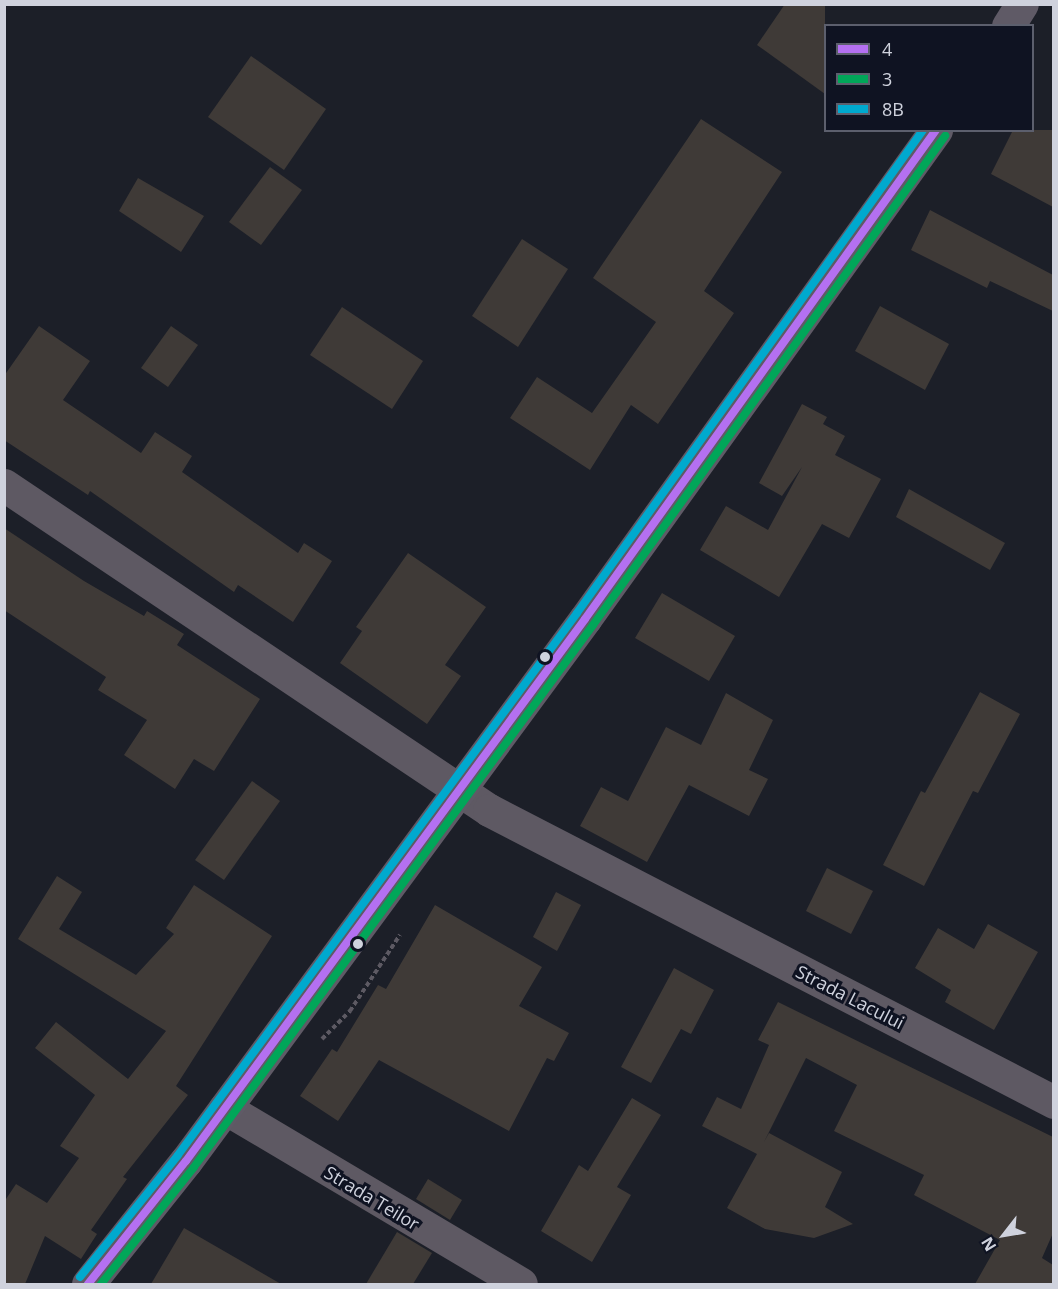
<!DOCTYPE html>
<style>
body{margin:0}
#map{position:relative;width:1058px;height:1289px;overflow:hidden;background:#1c1f28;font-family:"Open Sans",sans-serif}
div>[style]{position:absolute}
.building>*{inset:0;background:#3f3a37}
.path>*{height:4px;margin-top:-2px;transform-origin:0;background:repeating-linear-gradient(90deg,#5d5a63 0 4.5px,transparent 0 7.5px)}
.minor>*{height:33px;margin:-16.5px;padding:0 16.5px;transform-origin:16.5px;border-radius:16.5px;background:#5e5963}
.major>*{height:33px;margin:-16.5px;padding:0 16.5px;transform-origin:16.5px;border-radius:16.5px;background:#5f5a66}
.bus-1>*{height:8px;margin:-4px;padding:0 4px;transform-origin:4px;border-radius:4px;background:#b470f1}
.bus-2>*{height:8px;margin:-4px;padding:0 4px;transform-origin:4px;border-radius:4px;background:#01a659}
.bus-3>*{height:8px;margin:-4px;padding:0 4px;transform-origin:4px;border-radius:4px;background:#00a9ce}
.dots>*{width:16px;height:16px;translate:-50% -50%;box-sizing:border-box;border:3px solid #0f1322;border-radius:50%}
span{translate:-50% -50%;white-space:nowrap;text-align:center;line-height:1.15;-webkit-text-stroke:6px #0f1322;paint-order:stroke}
.street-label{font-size:18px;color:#cfd2dd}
.frame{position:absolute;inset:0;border:6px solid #cfd2dd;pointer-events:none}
.legend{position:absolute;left:824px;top:24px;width:210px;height:108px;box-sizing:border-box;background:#0f1322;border:2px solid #5c5f6d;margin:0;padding:8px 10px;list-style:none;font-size:18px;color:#cfd2dd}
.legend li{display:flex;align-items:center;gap:12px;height:30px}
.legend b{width:30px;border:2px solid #5c5f6d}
.north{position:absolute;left:974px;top:1205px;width:60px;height:60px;-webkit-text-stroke:4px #0f1322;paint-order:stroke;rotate:239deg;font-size:16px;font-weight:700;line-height:24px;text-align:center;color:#cfd2dd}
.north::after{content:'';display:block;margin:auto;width:21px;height:27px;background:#cfd2dd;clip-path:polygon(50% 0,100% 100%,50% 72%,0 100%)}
</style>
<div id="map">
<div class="building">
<i style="clip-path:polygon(785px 4px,825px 4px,825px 94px,757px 45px)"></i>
<i style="clip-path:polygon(251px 56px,326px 109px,284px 170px,208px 117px)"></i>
<i style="clip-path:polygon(701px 119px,782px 172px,704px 291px,734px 313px,658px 424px,631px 405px,590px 470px,510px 418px,537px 377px,592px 413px,656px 322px,593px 278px)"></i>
<i style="clip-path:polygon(1013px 130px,1053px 130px,1053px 207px,991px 174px)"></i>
<i style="clip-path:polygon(270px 167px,302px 190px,261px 245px,229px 222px)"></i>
<i style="clip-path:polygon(138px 178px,204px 216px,181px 252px,119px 211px)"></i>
<i style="clip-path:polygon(930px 210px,1053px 275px,1053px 311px,990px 281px,987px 288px,911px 250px)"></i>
<i style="clip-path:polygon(522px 239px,568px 269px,518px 347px,472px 316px)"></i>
<i style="clip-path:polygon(880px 306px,949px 344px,925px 390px,855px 351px)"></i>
<i style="clip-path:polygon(342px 307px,423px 361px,392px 409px,310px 355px)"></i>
<i style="clip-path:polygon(39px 326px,90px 361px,63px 400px,141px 453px,155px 432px,192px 456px,182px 472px,298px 553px,304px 543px,332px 561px,293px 622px,238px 585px,234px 592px,90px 491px,88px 495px,4px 440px,4px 376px)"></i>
<i style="clip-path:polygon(171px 326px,198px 345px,168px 387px,141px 368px)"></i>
<i style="clip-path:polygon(802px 404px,827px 417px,823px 424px,845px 436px,835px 455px,881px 479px,849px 538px,822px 524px,779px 597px,700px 550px,726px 506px,768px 530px,802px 467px,782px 496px,759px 483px)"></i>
<i style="clip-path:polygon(909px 489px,1005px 543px,990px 570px,896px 517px)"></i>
<i style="clip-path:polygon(4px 528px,84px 581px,144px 616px,147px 611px,184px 634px,177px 645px,260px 699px,214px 771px,194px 759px,175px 789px,124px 755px,147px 720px,98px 690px,106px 677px,4px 610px)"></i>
<i style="clip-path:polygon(408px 553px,486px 607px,445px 665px,461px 676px,427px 724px,340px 663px,362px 631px,356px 627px)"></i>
<i style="clip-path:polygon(662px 593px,735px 636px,709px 681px,635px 638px)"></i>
<i style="clip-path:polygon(980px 692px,1020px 714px,978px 793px,973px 791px,924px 886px,883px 865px,921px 791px,925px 793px)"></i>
<i style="clip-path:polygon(726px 693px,773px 720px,749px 770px,768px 779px,749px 816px,689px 785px,647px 862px,580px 826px,601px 787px,628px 801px,666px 727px,701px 745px)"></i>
<i style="clip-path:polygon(252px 781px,280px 801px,224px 880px,195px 860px)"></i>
<i style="clip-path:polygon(827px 868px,873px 891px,851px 934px,806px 911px)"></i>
<i style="clip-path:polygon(57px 876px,82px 892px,59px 929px,136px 975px,174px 934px,166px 928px,194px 885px,272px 936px,176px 1086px,188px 1095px,123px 1177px,127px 1179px,91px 1230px,97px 1234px,81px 1259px,45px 1236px,25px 1284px,4px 1284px,4px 1202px,16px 1184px,47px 1203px,79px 1158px,60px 1146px,95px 1095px,35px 1048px,56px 1022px,128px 1079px,166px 1031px,18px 939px)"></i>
<i style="clip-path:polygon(556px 892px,581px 905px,557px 951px,533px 937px)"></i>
<i style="clip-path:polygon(435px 905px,542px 967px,519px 1006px,569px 1033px,554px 1061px,547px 1058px,509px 1131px,379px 1060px,338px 1121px,300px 1096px,332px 1049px,337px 1052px,378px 985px,386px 989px)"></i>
<i style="clip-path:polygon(988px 924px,1038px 952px,994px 1030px,945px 1002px,951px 990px,915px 968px,938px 928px,974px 949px)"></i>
<i style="clip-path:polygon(674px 968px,714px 990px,691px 1034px,681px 1029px,651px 1083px,621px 1067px)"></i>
<i style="clip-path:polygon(778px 1002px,1053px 1137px,1053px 1233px,1042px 1258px,1053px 1265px,1053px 1284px,975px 1284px,1000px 1240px,914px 1195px,924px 1175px,834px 1131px,857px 1085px,806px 1058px,764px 1142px,769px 1133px,842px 1172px,825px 1207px,853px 1224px,814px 1238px,765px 1229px,727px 1208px,757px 1154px,702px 1126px,717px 1097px,741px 1109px,769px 1045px,758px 1040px)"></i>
<i style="clip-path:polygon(632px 1098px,661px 1115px,617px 1187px,631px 1195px,592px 1262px,541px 1231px,579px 1165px,588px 1171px)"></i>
<i style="clip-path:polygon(428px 1179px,462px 1200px,450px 1220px,416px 1199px)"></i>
<i style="clip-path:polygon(184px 1228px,281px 1284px,151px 1284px)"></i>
<i style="clip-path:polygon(397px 1232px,432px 1253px,413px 1284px,366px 1284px)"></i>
</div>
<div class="path">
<i style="left:322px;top:1039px;width:40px;rotate:-45deg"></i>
<i style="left:350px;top:1011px;width:91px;rotate:-56.7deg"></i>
</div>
<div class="minor">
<i style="left:4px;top:485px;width:584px;rotate:33.83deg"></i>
<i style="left:489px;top:810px;width:636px;rotate:27.33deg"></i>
<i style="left:225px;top:1108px;width:344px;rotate:30.7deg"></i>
</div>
<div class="major">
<i style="left:1008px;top:26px;width:26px;rotate:-58deg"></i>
<i style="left:88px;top:1284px;width:157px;rotate:-51.5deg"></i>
<i style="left:186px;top:1161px;width:673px;rotate:-53.64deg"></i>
<i style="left:585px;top:619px;width:602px;rotate:-54.33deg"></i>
</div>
<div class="bus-1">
<i style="left:88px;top:1284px;width:157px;rotate:-51.5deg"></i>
<i style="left:186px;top:1161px;width:673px;rotate:-53.64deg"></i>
<i style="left:585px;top:619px;width:602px;rotate:-54.33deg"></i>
</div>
<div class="bus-2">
<i style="left:101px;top:1284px;width:149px;rotate:-51.5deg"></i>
<i style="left:194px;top:1167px;width:673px;rotate:-53.64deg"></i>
<i style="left:593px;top:625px;width:603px;rotate:-54.25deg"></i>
</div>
<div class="bus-3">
<i style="left:80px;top:1277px;width:156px;rotate:-51.2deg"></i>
<i style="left:178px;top:1155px;width:673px;rotate:-53.64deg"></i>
<i style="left:577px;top:613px;width:594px;rotate:-54.38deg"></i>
</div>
<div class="dots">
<i style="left:545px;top:657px;background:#cfd2dd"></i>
<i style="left:358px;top:944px;background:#cfd2dd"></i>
</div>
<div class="street-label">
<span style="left:850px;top:997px;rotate:27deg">Strada Lacului</span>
<span style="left:372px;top:1198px;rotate:31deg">Strada Teilor</span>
</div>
<div class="frame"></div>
<ul class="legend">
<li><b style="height:8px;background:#b470f1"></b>4</li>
<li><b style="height:8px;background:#01a659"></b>3</li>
<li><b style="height:8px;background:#00a9ce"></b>8B</li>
</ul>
<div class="north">N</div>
</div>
